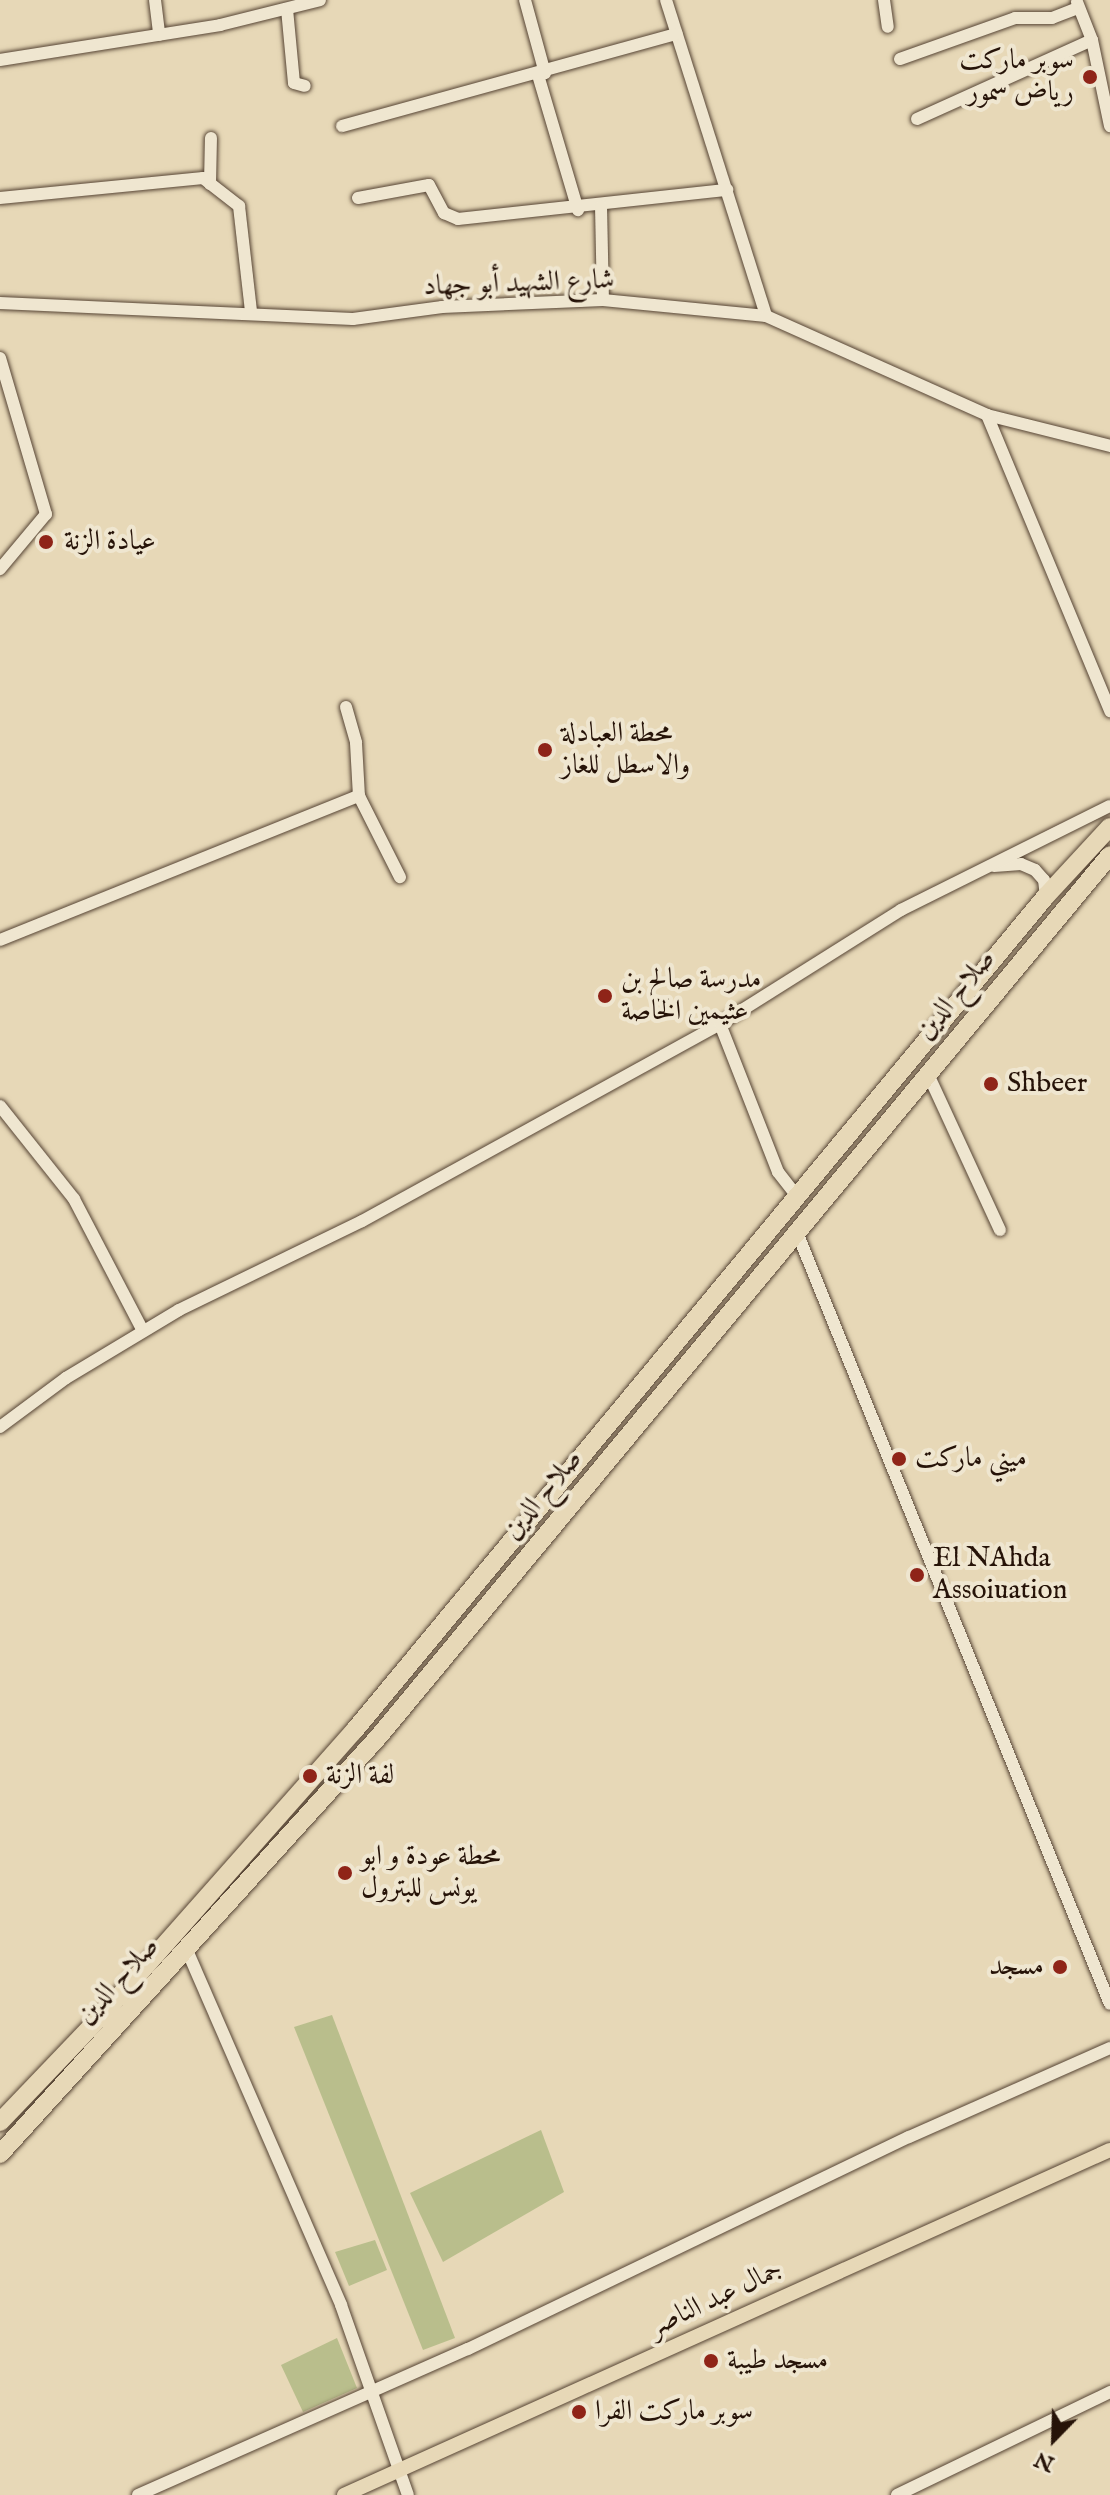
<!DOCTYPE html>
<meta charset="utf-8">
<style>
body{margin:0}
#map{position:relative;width:1110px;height:2495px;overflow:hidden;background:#e7d8b7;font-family:"IM FELL English",Amiri,serif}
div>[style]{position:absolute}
.green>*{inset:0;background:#b9be8c}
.roads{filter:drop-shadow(0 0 2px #564434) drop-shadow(0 0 2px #564434)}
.minor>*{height:12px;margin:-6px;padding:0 6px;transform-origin:6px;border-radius:6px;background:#efe6d0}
.major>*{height:14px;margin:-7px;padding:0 7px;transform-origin:7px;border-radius:7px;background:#e7d8b7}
.highway>*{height:18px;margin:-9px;padding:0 9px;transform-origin:9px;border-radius:9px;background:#e7d8b7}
.dots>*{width:22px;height:22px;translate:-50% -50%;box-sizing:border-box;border:4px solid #efe6d0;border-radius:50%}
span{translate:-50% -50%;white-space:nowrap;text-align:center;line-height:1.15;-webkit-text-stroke:8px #efe6d0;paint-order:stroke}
.poi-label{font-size:28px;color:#261308}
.right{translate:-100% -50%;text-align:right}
.left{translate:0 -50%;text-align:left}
.street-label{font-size:28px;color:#261308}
.north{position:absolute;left:1014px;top:2399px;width:80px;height:80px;-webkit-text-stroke:6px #efe6d0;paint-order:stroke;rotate:203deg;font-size:22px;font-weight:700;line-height:32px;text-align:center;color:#261308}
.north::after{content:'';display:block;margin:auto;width:28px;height:36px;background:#261308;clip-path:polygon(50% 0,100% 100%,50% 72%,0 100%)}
</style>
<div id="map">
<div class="green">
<i style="clip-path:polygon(332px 2015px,455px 2338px,423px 2350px,294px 2027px)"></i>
<i style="clip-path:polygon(541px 2130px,564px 2192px,443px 2262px,410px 2193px)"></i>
<i style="clip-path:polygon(375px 2240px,387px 2270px,349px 2286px,335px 2252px)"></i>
<i style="clip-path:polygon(337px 2338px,357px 2388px,303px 2412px,281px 2365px)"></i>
</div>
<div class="roads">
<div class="minor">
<i style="left:155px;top:0;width:35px;rotate:83deg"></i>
<i style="left:525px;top:0;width:76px;rotate:74.7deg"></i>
<i style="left:666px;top:0;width:331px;rotate:72.4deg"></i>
<i style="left:884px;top:0;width:27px;rotate:82deg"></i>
<i style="left:1077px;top:2px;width:41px;rotate:68.5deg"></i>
<i style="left:1092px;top:40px;width:88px;rotate:78.2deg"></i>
<i style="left:287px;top:9px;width:74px;rotate:84.6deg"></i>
<i style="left:294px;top:83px;width:11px;rotate:15deg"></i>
<i style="left:900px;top:59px;width:122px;rotate:-19.6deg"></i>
<i style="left:1015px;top:18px;width:37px"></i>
<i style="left:1052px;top:18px;width:28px;rotate:-21deg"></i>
<i style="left:0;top:60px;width:223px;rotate:-9deg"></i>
<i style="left:220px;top:25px;width:103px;rotate:-14deg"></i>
<i style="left:538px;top:75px;width:141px;rotate:73.5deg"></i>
<i style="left:917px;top:119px;width:192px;rotate:-24.3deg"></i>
<i style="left:342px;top:126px;width:347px;rotate:-15.4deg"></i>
<i style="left:210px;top:184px;width:46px;rotate:-88.8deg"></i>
<i style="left:0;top:198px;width:204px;rotate:-5.6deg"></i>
<i style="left:203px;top:178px;width:46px;rotate:37.9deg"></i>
<i style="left:239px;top:206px;width:107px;rotate:83.5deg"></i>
<i style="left:358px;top:198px;width:72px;rotate:-10.4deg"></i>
<i style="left:429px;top:185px;width:32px;rotate:62deg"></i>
<i style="left:444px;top:213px;width:15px;rotate:23deg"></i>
<i style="left:458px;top:219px;width:271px;rotate:-6.2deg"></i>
<i style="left:601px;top:206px;width:94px;rotate:88.8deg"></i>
<i style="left:0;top:303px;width:353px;rotate:2.6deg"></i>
<i style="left:353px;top:319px;width:90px;rotate:-7.7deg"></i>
<i style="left:442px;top:307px;width:161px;rotate:-2.5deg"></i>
<i style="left:603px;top:300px;width:164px;rotate:5.6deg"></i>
<i style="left:766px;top:316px;width:242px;rotate:24.1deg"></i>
<i style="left:987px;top:415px;width:127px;rotate:14.1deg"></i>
<i style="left:0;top:358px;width:163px;rotate:73.6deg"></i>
<i style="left:46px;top:514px;width:72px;rotate:129.9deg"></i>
<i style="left:987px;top:415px;width:321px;rotate:67.4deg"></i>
<i style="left:346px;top:707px;width:37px;rotate:74deg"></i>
<i style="left:356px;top:743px;width:53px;rotate:86.8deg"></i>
<i style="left:359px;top:796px;width:91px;rotate:63.2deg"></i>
<i style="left:994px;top:866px;width:27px;rotate:-4deg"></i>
<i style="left:1021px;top:864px;width:15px;rotate:23deg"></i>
<i style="left:1035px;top:870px;width:13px;rotate:48deg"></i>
<i style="left:1044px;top:880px;width:16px;rotate:83deg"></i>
<i style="left:0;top:940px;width:387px;rotate:-21.9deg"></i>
<i style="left:720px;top:1024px;width:159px;rotate:68.6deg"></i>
<i style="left:778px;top:1172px;width:31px;rotate:52deg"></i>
<i style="left:927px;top:1072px;width:174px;rotate:65.2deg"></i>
<i style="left:0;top:1106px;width:119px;rotate:51.5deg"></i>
<i style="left:74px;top:1199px;width:149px;rotate:62.4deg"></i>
<i style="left:796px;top:1230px;width:835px;rotate:67.92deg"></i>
<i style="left:0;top:1427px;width:82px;rotate:-36.6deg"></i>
<i style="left:66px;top:1378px;width:132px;rotate:-31deg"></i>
<i style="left:179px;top:1310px;width:203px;rotate:-25.9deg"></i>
<i style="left:362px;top:1221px;width:409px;rotate:-28.8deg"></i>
<i style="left:720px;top:1024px;width:214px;rotate:-32.2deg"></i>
<i style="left:901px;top:910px;width:233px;rotate:-26.5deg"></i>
<i style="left:186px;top:1948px;width:389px;rotate:66.5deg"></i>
<i style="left:341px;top:2305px;width:201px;rotate:70.6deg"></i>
<i style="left:138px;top:2495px;width:361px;rotate:-23.9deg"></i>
<i style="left:468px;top:2349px;width:489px;rotate:-25.7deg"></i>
<i style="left:909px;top:2137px;width:220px;rotate:-23.9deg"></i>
<i style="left:897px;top:2495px;width:237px;rotate:-25.8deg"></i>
</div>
<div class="major">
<i style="left:344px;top:2495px;width:840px;rotate:-24.25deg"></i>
</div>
<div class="highway">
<i style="left:0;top:2122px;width:155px;rotate:-46.3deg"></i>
<i style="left:107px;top:2010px;width:373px;rotate:-48.5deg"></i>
<i style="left:354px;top:1731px;width:1084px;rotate:-50.35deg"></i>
<i style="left:1046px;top:896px;width:94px;rotate:-47.2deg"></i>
<i style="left:0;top:2154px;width:566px;rotate:-47.79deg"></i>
<i style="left:380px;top:1735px;width:1143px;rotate:-50.32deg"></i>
</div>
</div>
<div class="dots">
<i style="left:1090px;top:77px;background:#8f2418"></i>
<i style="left:46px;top:542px;background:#8f2418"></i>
<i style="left:545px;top:750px;background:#8f2418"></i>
<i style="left:605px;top:996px;background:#8f2418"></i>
<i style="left:991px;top:1084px;background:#8f2418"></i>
<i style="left:899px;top:1459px;background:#8f2418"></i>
<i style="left:917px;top:1575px;background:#8f2418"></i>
<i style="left:310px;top:1776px;background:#8f2418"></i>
<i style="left:345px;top:1873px;background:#8f2418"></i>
<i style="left:1060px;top:1967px;background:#8f2418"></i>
<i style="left:711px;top:2361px;background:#8f2418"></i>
<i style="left:579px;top:2412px;background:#8f2418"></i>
</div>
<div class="poi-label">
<span class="right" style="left:1074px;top:77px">سوبر ماركت<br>رياض سمور</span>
<span class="left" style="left:64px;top:542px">عيادة الزنة</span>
<span class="left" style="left:561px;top:750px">محطة العبادلة<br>والاسطل للغاز</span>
<span class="left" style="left:621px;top:996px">مدرسة صالح بن<br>عثيمين الخاصة</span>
<span class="left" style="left:1007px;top:1084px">Shbeer</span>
<span class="left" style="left:915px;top:1459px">ميني ماركت</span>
<span class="left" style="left:933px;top:1575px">El NAhda<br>Assoiuation</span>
<span class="left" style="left:326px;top:1776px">لفة الزنة</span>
<span class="left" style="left:361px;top:1873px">محطة عودة و ابو<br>يونس للبترول</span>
<span class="right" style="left:1044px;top:1967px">مسجد</span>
<span class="left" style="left:727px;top:2361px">مسجد طيبة</span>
<span class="left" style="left:595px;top:2412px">سوبر ماركت الفرا</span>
</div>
<div class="street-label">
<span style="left:519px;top:284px;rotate:-2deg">شارع الشهيد أبو جهاد</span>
<span style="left:956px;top:995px;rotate:-50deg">صلاح الدين</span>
<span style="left:543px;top:1495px;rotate:-50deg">صلاح الدين</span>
<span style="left:118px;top:1981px;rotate:-47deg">صلاح الدين</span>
<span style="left:716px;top:2299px;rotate:-25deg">جمال عبد الناصر</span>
</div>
<div class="north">N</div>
</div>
